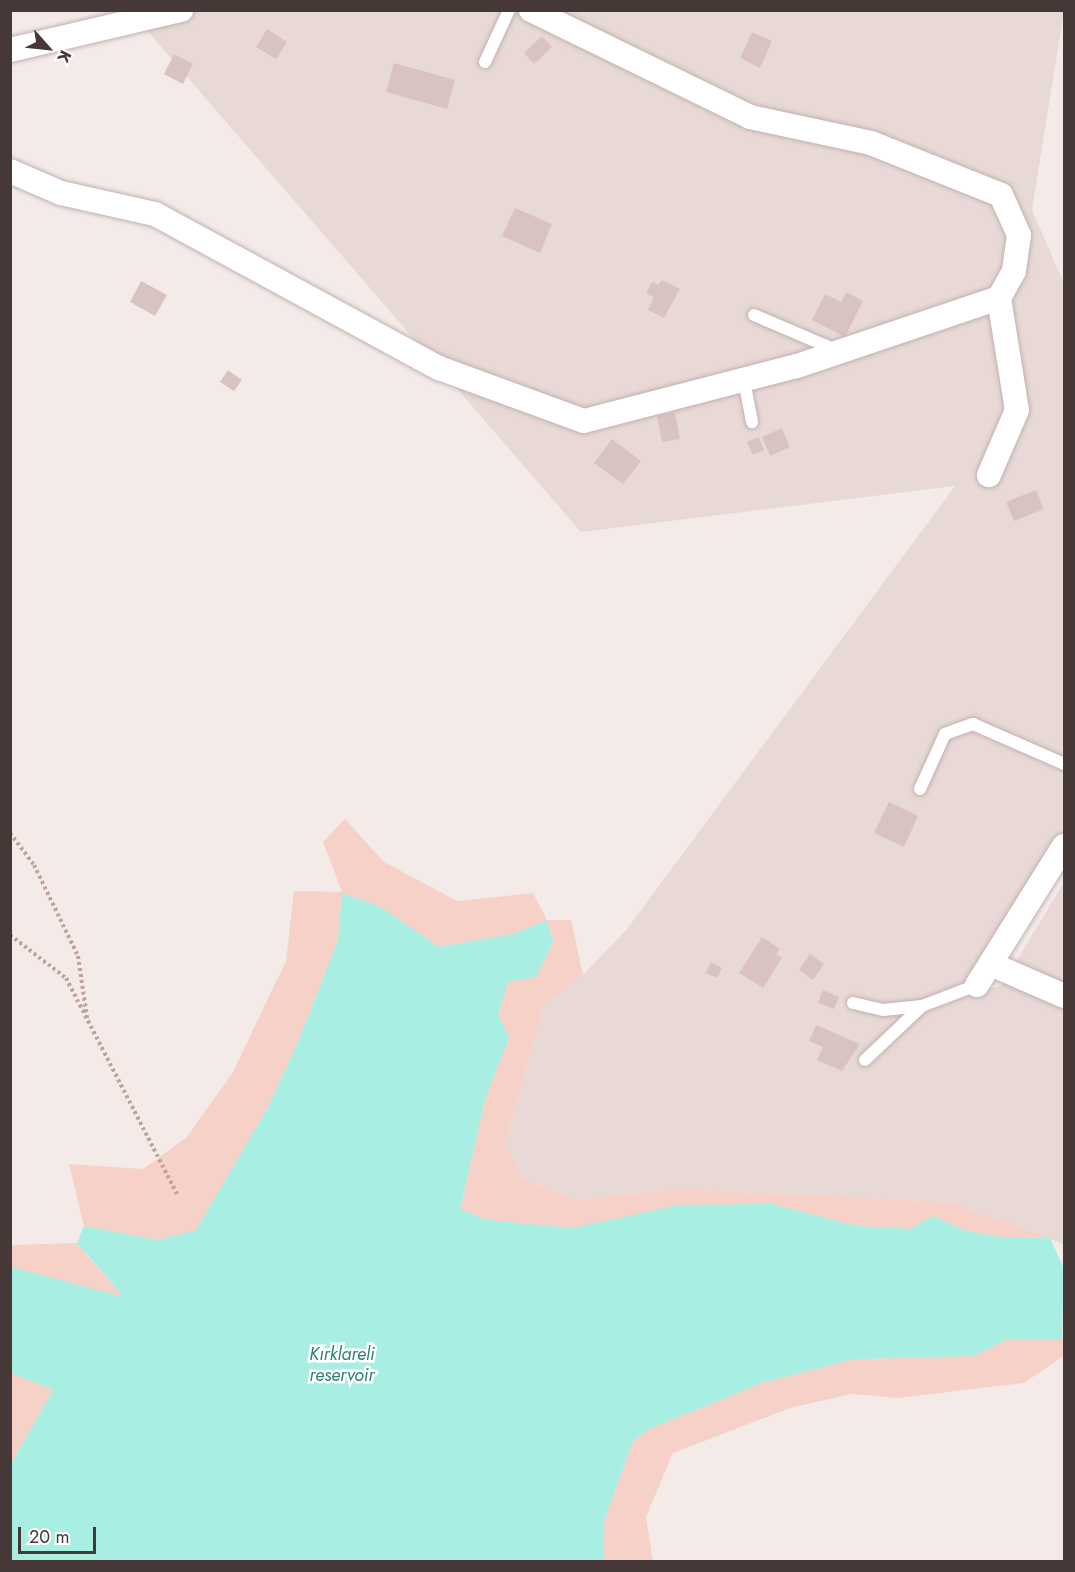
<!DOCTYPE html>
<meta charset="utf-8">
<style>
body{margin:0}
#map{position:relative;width:1075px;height:1572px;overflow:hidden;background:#f4ebe9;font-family:Jost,sans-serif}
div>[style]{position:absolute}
.residential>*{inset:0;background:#e8d9d7}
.sand>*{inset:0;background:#f6d1c7}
.water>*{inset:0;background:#a8eee3}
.building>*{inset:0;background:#d8c3c2}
.path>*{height:4px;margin-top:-2px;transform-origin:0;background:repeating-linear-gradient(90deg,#c0a19e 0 3px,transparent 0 6px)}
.roads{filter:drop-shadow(0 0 2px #c2b1af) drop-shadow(0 0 2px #c2b1af)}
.lane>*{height:12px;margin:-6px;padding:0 6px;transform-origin:6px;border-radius:6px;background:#fff}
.street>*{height:24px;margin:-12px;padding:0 12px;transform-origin:12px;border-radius:12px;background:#fff}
span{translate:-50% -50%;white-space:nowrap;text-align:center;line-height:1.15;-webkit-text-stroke:5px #fff;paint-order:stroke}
.water-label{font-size:18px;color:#2a8074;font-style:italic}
.frame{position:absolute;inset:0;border:12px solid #473838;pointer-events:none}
.north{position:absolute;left:18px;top:18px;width:60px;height:60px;-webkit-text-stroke:4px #fff;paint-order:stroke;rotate:117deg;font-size:16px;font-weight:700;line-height:24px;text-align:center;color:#473838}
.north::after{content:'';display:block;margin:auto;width:21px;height:27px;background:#473838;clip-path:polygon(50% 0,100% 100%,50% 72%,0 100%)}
.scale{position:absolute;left:18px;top:1527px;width:78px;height:27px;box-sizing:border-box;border:3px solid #473838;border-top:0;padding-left:8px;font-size:18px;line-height:21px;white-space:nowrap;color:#473838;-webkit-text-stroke:4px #fff;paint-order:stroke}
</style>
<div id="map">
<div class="residential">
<i style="clip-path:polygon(130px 11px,1064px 11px,1032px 210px,1064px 283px,1064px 833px,991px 945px,968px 996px,1002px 985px,1064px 882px,1064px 1244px,949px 1202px,677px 1189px,575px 1200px,523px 1178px,505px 1144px,544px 1006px,583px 975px,627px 929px,955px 486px,581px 532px)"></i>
</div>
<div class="sand">
<i style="clip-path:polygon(345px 819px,384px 862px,457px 901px,533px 893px,547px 920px,571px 920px,583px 975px,544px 1006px,505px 1144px,523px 1178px,575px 1200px,677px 1189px,949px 1202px,1050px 1238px,999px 1237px,963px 1230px,933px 1216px,910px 1229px,856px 1226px,772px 1204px,572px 1228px,486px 1220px,460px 1209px,486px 1096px,509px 1038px,498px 1014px,508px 982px,536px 977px,553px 942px,547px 920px,513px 934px,439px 947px,379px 906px,342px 893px,338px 940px,298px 1042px,267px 1109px,196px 1231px,158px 1240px,84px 1226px,69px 1164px,143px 1169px,187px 1137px,233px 1072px,286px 961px,294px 891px,342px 892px,323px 842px)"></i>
<i style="clip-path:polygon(77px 1243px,92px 1261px,125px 1298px,11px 1267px,10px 1245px)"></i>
<i style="clip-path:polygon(1064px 1338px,1064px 1356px,1024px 1383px,897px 1398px,851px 1394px,790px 1408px,673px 1453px,646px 1517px,653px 1561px,604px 1561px,604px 1521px,633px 1441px,647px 1430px,764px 1382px,855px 1359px,973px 1356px,1008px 1339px)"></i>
<i style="clip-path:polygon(11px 1373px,53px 1390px,11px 1464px)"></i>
</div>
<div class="water">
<i style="clip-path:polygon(342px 893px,379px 906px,439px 947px,513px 934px,547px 920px,553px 942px,536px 977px,508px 982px,498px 1014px,509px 1038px,486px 1096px,460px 1209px,486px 1220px,572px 1228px,679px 1205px,772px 1204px,856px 1226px,910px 1229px,933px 1216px,963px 1230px,999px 1237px,1050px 1238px,1064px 1269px,1062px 1339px,1008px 1339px,973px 1356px,855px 1359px,764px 1382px,647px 1430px,633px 1441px,604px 1521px,604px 1561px,11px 1561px,11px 1464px,53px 1390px,11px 1373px,11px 1267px,124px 1297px,77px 1243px,84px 1226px,158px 1240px,196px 1230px,267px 1109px,298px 1042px,338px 940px)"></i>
</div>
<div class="building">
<i style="clip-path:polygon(267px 29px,287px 42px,276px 59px,256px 47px)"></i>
<i style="clip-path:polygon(752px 32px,772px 41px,760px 68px,740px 58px)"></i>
<i style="clip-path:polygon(542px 36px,552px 47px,534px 64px,524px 53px)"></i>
<i style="clip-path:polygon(174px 54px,193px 64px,183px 84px,164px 74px)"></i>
<i style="clip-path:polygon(394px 63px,455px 80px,447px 109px,386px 92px)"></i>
<i style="clip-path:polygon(515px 208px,552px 224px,540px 253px,502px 236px)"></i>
<i style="clip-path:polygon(662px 280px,680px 289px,664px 318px,648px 310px,654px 297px,646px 293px,652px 282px,658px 285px)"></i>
<i style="clip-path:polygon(141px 281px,167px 295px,155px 316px,130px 302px)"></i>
<i style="clip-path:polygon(846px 292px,863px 301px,845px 337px,812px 320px,825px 294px,841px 302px)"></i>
<i style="clip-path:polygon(228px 370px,242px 380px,234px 391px,220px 382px)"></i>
<i style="clip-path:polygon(675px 413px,680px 439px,662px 442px,657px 416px)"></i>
<i style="clip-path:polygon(782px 428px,790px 447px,770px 456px,762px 437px)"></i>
<i style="clip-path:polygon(759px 437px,764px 450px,753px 455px,747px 442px)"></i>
<i style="clip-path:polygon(612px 439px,641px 461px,623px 484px,594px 463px)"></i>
<i style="clip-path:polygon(1036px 490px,1044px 509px,1014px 521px,1006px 502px)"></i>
<i style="clip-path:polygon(889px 802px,918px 816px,904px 847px,874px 833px)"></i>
<i style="clip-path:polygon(762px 937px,780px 949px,776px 954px,782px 958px,763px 988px,739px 973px)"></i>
<i style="clip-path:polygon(810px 954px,824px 964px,813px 980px,799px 970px)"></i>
<i style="clip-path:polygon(711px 962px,722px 968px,717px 978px,706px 973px)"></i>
<i style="clip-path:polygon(823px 990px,839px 997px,834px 1009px,818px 1003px)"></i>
<i style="clip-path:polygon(816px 1025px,860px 1044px,842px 1071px,817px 1060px,823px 1047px,809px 1041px)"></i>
</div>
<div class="path">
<i style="left:10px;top:833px;width:40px;rotate:53deg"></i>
<i style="left:34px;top:865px;width:101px;rotate:64.2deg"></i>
<i style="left:78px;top:956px;width:63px;rotate:81.7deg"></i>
<i style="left:10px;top:935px;width:71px;rotate:37.5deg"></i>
<i style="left:66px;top:978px;width:245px;rotate:62.8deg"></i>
</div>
<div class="roads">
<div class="lane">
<i style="left:485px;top:62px;width:57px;rotate:-65.2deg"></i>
<i style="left:754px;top:315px;width:89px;rotate:23.1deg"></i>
<i style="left:744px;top:380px;width:43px;rotate:79.2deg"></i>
<i style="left:920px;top:789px;width:60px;rotate:-65.6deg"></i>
<i style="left:945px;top:734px;width:30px;rotate:-20deg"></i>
<i style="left:973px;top:724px;width:99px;rotate:23.7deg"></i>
<i style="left:853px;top:1003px;width:31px;rotate:13deg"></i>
<i style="left:883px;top:1010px;width:39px;rotate:-6deg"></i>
<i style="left:865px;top:1060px;width:79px;rotate:-43.5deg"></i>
<i style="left:922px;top:1006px;width:59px;rotate:-20.9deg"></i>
</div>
<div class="street">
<i style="left:531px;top:10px;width:244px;rotate:26deg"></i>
<i style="left:750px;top:117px;width:124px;rotate:12.1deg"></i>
<i style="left:871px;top:143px;width:140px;rotate:21.8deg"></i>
<i style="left:1001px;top:195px;width:44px;rotate:65.8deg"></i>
<i style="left:1019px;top:235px;width:36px;rotate:98deg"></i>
<i style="left:1014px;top:271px;width:31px;rotate:119deg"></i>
<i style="left:999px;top:298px;width:113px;rotate:80.9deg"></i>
<i style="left:1017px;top:410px;width:71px;rotate:113.3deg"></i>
<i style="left:10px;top:50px;width:176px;rotate:-13.2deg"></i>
<i style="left:10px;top:171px;width:56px;rotate:23.3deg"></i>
<i style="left:61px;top:193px;width:96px;rotate:12.6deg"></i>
<i style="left:155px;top:214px;width:323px;rotate:28.5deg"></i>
<i style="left:439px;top:368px;width:154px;rotate:20.1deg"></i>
<i style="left:584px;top:421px;width:220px;rotate:-14.5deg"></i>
<i style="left:797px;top:366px;width:213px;rotate:-18.6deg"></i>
<i style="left:993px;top:965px;width:77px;rotate:23.6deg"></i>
<i style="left:977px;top:985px;width:164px;rotate:-58deg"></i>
</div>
</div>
<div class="water-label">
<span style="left:342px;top:1365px">Kırklareli<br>reservoir</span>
</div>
<div class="frame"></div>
<div class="north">K</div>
<div class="scale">20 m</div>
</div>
